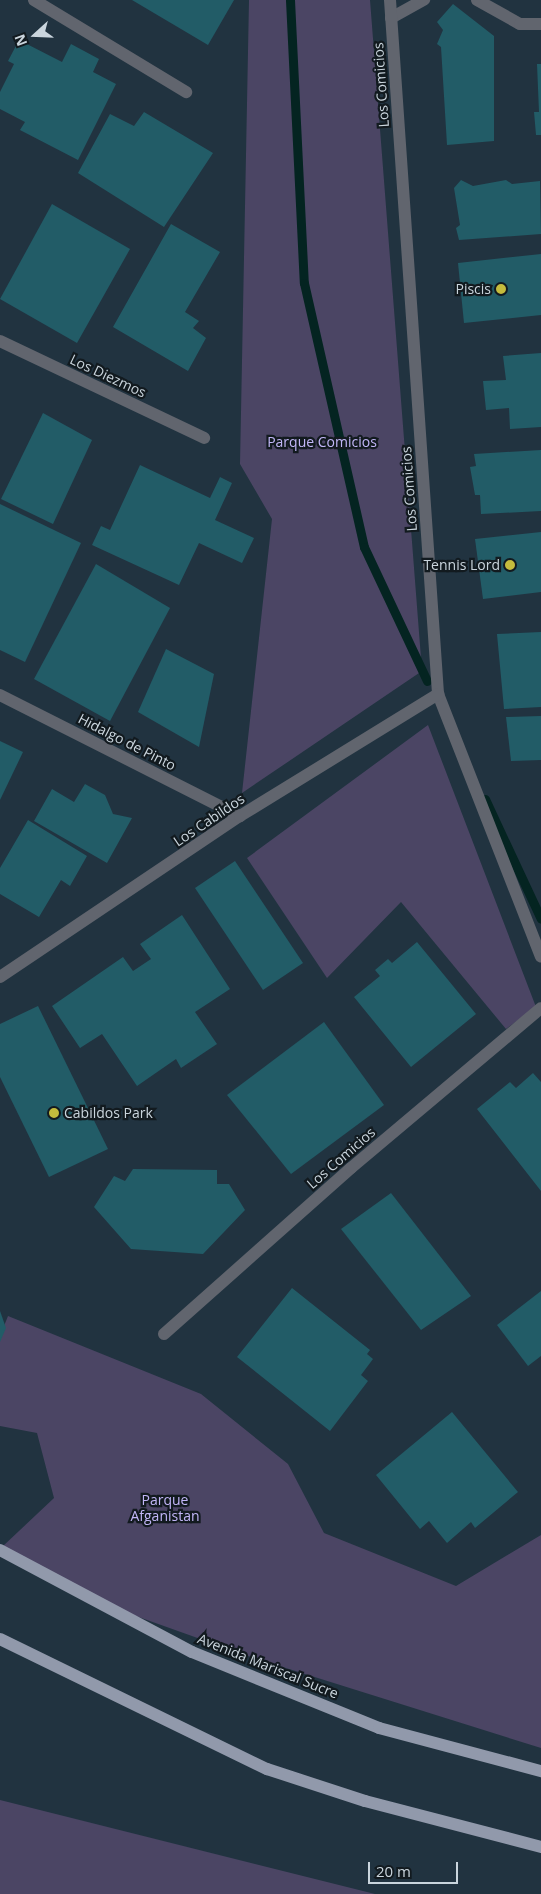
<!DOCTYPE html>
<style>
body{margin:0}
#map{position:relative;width:541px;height:1894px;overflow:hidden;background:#213340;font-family:"Open Sans",sans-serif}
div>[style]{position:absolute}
.green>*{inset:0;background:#4b4564}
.stream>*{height:9px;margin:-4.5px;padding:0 4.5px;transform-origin:4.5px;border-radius:4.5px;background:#042421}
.building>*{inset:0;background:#225c67}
.service>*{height:12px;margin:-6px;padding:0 6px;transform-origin:6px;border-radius:6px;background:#61656e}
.minor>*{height:12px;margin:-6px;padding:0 6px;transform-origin:6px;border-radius:6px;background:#61656e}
.primary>*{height:12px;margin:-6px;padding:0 6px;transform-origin:6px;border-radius:6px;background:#9199ab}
.dots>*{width:14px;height:14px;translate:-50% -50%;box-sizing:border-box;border:2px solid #121a1f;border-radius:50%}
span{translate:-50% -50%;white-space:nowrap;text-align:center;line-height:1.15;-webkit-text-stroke:4.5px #121a1f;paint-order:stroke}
.street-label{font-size:14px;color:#cad5dd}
.poi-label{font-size:14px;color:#cad5dd}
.right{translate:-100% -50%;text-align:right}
.left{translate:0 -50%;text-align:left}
.park-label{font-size:14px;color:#c2b6f7}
.north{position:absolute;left:10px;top:10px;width:50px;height:50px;-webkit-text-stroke:4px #121a1f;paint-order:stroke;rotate:250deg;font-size:14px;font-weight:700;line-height:20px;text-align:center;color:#cad5dd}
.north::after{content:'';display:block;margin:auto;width:18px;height:22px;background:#cad5dd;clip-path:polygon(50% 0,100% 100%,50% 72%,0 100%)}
.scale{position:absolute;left:368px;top:1862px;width:90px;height:22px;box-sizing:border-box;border:2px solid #cad5dd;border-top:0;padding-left:6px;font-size:15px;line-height:18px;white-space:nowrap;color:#cad5dd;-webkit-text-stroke:4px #121a1f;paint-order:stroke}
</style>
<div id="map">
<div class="green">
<i style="clip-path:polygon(249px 0,370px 0,422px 671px,242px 793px,272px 519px,240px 464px)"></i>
<i style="clip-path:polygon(428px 725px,536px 1007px,506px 1029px,401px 902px,327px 978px,247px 858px)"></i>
<i style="clip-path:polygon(8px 1316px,201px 1394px,288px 1464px,324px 1533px,456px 1586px,541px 1535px,541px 1748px,248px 1656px,91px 1600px,2px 1547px,54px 1498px,37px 1433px,0 1426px,0 1336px)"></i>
<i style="clip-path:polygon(0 1800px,375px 1894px,0 1894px)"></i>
</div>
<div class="stream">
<i style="left:290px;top:0;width:283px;rotate:87.2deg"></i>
<i style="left:304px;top:283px;width:271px;rotate:77.2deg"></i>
<i style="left:364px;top:547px;width:148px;rotate:64.8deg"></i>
<i style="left:485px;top:799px;width:132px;rotate:65deg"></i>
</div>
<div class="building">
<i style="clip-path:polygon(132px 0,234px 0,208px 45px)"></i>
<i style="clip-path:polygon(453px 4px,494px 36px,494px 141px,447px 145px,441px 47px,437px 44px,443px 30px,437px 22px)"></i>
<i style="clip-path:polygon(19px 40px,62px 62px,71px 44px,99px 59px,93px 72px,116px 84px,78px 160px,20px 130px,25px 122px,0 109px,0 92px,14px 64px,8px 61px)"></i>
<i style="clip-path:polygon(537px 64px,541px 64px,541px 135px,536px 135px,534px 112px,539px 112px)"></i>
<i style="clip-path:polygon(144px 112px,213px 153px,164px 227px,78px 173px,110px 114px,134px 126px)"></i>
<i style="clip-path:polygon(461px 180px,473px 186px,506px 180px,512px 184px,540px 181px,541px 234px,459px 240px,456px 228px,460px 225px,454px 188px)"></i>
<i style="clip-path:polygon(52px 204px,130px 249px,77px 343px,0 299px)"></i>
<i style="clip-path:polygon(171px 224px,220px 252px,185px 312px,199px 321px,193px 328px,206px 338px,188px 371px,113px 327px)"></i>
<i style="clip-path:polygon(541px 254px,541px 315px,464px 323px,458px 263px)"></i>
<i style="clip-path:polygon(541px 353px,541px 427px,510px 429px,509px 408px,486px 410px,483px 381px,506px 380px,503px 356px)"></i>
<i style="clip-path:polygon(43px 413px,92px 440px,53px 524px,1px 499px)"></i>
<i style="clip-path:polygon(541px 450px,541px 511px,481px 514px,480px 495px,475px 495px,470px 467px,476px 466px,474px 454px)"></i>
<i style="clip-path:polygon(140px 465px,210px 498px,220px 477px,232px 483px,215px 520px,254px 538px,242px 563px,199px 543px,179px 585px,92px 545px,101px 526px,110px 530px)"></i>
<i style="clip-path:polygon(0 504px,81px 543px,25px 662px,0 650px)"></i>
<i style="clip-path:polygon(541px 532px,541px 592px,483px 599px,475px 539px)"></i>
<i style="clip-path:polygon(96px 564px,170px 608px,110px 721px,34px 679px)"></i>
<i style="clip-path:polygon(541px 632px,541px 707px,504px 709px,497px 634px)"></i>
<i style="clip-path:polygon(166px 649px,214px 674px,199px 747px,138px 712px)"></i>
<i style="clip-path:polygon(541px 716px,541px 760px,511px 761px,506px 717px)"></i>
<i style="clip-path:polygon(0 741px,23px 752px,0 800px)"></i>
<i style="clip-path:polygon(85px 784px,105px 795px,113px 814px,132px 818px,107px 863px,34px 821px,52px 789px,74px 802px)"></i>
<i style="clip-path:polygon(28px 820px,87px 856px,70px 886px,61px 880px,39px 917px,0 894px,0 868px)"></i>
<i style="clip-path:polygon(235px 861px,303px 963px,263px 990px,195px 888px)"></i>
<i style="clip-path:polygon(182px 915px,230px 989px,195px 1012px,217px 1044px,181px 1068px,176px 1059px,137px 1086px,102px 1034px,80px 1048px,52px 1006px,123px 957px,133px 971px,151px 959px,140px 944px)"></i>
<i style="clip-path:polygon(417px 942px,476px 1014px,411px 1067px,354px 997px,380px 976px,375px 970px,388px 959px,392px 963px)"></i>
<i style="clip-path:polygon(38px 1006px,108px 1149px,49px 1177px,0 1077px,0 1024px)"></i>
<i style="clip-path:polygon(324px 1022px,384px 1105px,291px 1174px,227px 1095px)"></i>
<i style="clip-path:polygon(533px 1073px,541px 1082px,541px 1191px,477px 1109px,510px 1082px,516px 1088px)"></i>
<i style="clip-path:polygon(133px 1169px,217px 1170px,217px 1184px,229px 1184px,245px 1210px,203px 1254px,131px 1249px,94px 1207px,114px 1176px,125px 1181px)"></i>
<i style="clip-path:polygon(391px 1193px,471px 1296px,421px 1330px,341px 1229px)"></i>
<i style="clip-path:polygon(292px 1288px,370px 1350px,367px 1354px,373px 1359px,361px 1375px,368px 1381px,330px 1431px,237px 1357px)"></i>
<i style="clip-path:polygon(541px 1291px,541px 1356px,528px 1366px,497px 1325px)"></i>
<i style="clip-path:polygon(0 1311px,6px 1328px,0 1342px)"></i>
<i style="clip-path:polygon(452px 1412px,518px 1492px,475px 1528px,471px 1522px,447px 1543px,429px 1521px,420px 1529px,376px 1475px)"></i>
</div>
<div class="service">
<i style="left:477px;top:0;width:49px;rotate:29.2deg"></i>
<i style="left:520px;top:24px;width:21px"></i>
<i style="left:391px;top:18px;width:38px;rotate:-29deg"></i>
</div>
<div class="minor">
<i style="left:34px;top:0;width:178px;rotate:31.2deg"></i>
<i style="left:390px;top:0;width:696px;rotate:86.04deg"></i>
<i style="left:438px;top:694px;width:282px;rotate:68.6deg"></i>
<i style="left:0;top:341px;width:226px;rotate:25.4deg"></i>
<i style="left:0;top:695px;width:269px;rotate:26.8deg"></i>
<i style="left:0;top:977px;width:289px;rotate:-33.9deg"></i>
<i style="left:240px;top:816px;width:233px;rotate:-31.6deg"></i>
<i style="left:164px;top:1334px;width:250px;rotate:-41.6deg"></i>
<i style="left:351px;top:1168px;width:248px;rotate:-40.1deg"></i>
</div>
<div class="primary">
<i style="left:0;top:1550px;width:217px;rotate:28deg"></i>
<i style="left:192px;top:1652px;width:202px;rotate:22.1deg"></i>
<i style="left:379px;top:1728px;width:168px;rotate:14.9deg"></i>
<i style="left:0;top:1639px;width:297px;rotate:26deg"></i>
<i style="left:267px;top:1769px;width:103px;rotate:18.1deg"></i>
<i style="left:365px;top:1801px;width:182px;rotate:14.6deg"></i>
</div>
<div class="dots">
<i style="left:501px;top:289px;background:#c4bc3d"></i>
<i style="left:510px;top:565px;background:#c4bc3d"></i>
<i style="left:54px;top:1113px;background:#c4bc3d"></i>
</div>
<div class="street-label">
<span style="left:381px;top:85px;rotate:-94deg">Los Comicios</span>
<span style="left:108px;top:376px;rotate:25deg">Los Diezmos</span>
<span style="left:409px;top:489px;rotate:-94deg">Los Comicios</span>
<span style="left:127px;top:742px;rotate:27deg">Hidalgo de Pinto</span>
<span style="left:209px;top:820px;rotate:-34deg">Los Cabildos</span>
<span style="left:341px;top:1158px;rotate:-41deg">Los Comicios</span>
<span style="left:268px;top:1666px;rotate:22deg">Avenida Mariscal Sucre</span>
</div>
<div class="poi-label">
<span class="right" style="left:491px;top:289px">Piscis</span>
<span class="right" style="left:500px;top:565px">Tennis Lord</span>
<span class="left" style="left:64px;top:1113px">Cabildos Park</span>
</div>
<div class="park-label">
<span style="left:322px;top:442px">Parque Comicios</span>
<span style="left:165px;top:1508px">Parque<br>Afganistan</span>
</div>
<div class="north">N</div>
<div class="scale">20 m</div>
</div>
